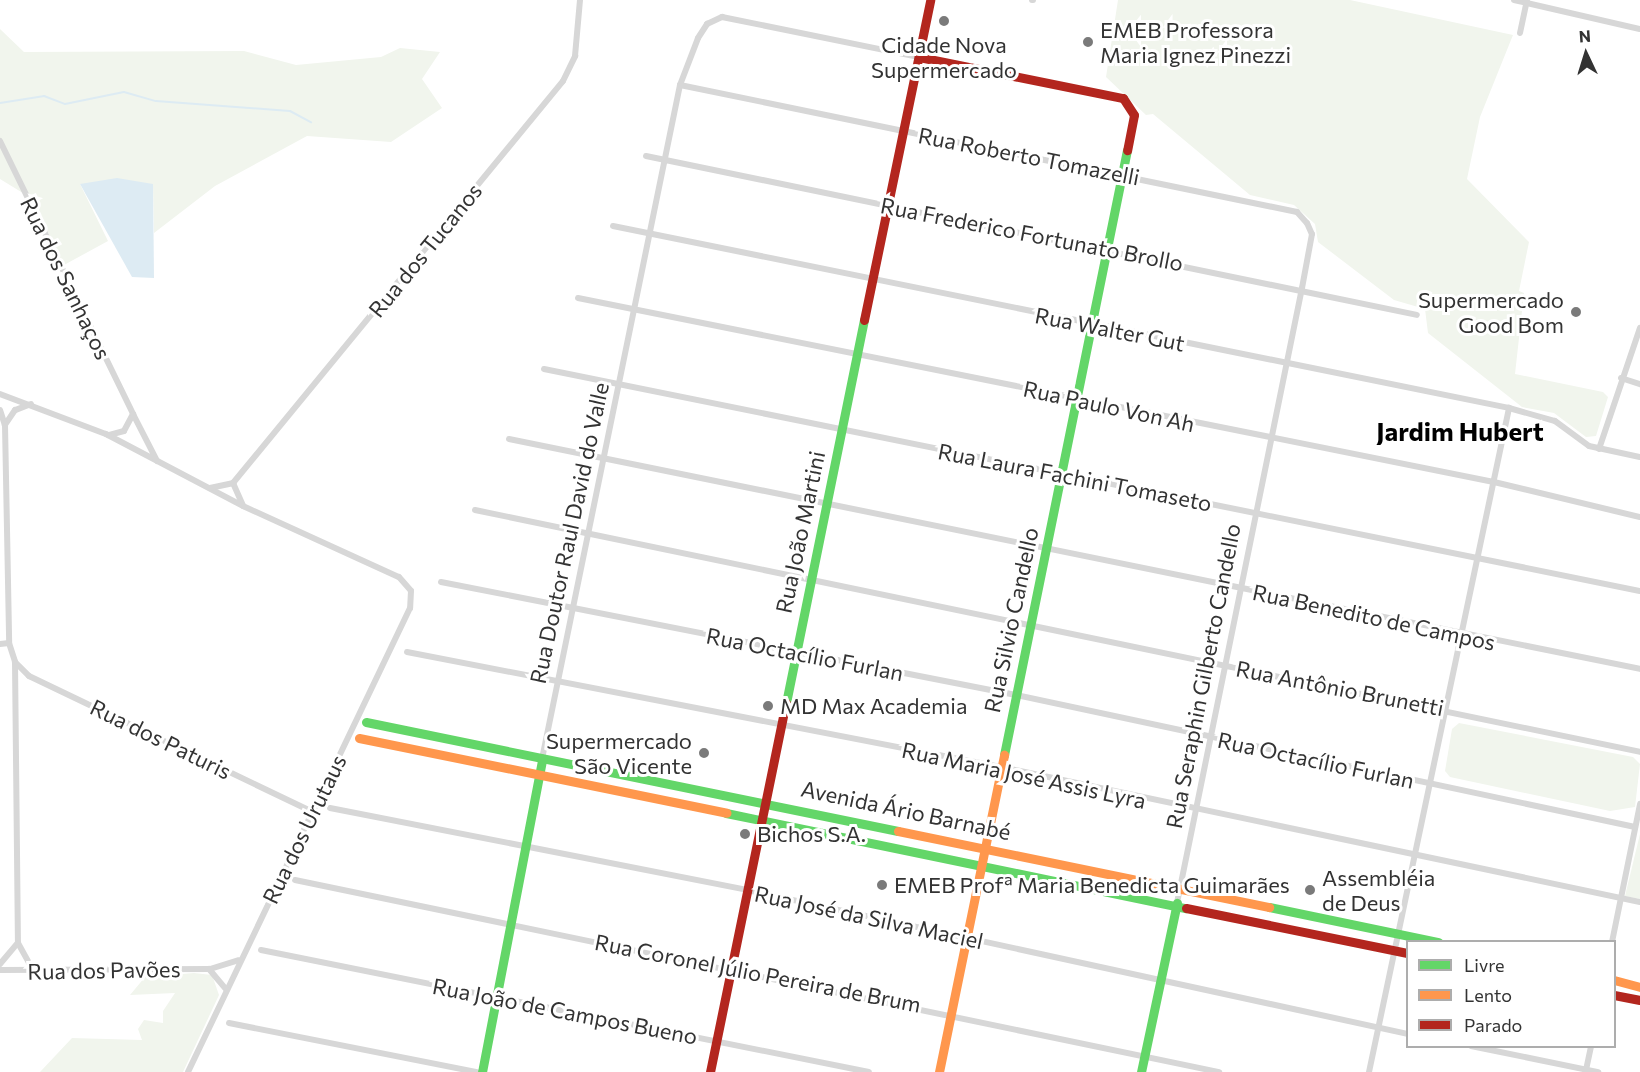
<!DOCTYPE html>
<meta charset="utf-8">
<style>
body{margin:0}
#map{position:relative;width:1640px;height:1072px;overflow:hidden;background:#fff;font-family:Commissioner,sans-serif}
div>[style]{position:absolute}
.green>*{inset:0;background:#f1f5ed}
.water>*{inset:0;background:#ddebf3}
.stream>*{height:2px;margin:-1px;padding:0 1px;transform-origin:1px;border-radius:1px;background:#ddebf3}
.street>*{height:6px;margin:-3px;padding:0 3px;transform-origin:3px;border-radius:3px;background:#d7d7d7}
.fast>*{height:9px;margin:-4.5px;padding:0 4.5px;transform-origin:4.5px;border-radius:4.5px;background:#63d668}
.slow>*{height:9px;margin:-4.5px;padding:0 4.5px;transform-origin:4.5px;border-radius:4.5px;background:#ff974d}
.jam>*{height:9px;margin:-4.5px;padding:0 4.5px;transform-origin:4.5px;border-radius:4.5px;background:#b3261e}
.dots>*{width:16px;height:16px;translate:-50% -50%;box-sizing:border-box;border:3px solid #fff;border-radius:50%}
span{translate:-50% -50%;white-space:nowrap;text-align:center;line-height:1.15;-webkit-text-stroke:6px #fff;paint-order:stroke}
.poi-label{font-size:22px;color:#333}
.left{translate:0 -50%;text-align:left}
.right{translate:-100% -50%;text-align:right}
.street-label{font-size:22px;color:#333}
.quarter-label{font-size:26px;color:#000;font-weight:700}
.legend{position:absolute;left:1406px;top:940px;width:210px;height:108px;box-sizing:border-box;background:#fff;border:2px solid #adadad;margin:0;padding:8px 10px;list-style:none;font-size:18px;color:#333}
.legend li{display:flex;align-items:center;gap:12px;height:30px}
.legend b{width:30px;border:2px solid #adadad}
.north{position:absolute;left:1556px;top:24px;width:60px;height:60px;-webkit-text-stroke:4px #fff;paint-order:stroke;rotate:356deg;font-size:16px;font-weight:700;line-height:24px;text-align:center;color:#333}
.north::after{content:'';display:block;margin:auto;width:21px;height:27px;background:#333;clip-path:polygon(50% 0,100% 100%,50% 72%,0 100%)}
</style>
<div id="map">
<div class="green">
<i style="clip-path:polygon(1118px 0,1350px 0,1513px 35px,1480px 117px,1467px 179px,1529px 242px,1519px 291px,1524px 293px,1515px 374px,1603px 392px,1608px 397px,1596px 436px,1586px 437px,1554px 413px,1522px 407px,1428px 333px,1425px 309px,1394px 300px,1318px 242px,1315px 224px,1294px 205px,1250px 195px,1153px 114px,1146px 115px,1106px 77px)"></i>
<i style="clip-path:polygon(0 29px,24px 52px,244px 51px,296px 65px,381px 57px,400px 48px,440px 52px,422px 79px,442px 108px,391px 142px,307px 136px,215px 186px,154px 233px,153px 184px,80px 184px,108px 241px,64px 265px,31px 198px,0 179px)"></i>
<i style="clip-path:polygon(1459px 723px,1633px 757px,1640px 764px,1635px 807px,1610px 811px,1450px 777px,1445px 771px,1452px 729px)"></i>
<i style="clip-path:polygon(1640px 834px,1640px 899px,1625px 896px)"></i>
<i style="clip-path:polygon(194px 973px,212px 975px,219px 995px,183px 1072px,40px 1072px,72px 1038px,142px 1040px,138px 1029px,144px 1020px,163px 1023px,163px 1011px,175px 993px,130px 995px,145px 977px)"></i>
</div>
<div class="water">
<i style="clip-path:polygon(117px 178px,153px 184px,154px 278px,132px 277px,80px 184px)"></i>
</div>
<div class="stream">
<i style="left:0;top:103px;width:45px;rotate:-9deg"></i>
<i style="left:44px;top:96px;width:22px;rotate:21deg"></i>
<i style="left:65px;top:104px;width:60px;rotate:-11.5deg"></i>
<i style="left:124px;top:92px;width:33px;rotate:16deg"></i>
<i style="left:156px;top:101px;width:134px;rotate:4.3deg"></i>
<i style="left:290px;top:111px;width:24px;rotate:28deg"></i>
</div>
<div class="street">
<i style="left:1032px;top:0;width:1px"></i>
<i style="left:1514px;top:0;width:129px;rotate:13deg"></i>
<i style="left:1520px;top:33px;width:33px;rotate:-78deg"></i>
<i style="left:680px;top:85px;width:630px;rotate:11.63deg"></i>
<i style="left:1297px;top:212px;width:15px;rotate:48deg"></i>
<i style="left:1307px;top:223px;width:12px;rotate:66deg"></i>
<i style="left:1312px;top:234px;width:55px;rotate:100.5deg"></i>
<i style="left:1302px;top:288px;width:628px;rotate:101.49deg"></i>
<i style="left:0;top:141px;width:304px;rotate:64deg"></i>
<i style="left:133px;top:414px;width:19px;rotate:118deg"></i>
<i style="left:124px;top:431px;width:16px;rotate:165deg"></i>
<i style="left:646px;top:156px;width:787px;rotate:11.65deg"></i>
<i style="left:613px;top:226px;width:914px;rotate:11.48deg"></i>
<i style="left:1509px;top:408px;width:48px;rotate:15.8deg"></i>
<i style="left:1555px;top:421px;width:42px;rotate:36.3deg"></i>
<i style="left:1589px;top:446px;width:52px;rotate:12.2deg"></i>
<i style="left:578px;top:298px;width:934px;rotate:11.36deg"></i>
<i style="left:1494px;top:482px;width:150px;rotate:13.5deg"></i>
<i style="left:544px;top:369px;width:1118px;rotate:11.45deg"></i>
<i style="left:1621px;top:378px;width:20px;rotate:18deg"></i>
<i style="left:0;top:394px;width:113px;rotate:20.7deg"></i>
<i style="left:106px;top:434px;width:155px;rotate:27.7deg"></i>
<i style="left:243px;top:506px;width:171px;rotate:24.5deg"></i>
<i style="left:399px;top:577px;width:18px;rotate:49deg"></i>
<i style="left:411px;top:591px;width:17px;rotate:93deg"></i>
<i style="left:410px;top:608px;width:514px;rotate:115.57deg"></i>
<i style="left:31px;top:404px;width:17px;rotate:159deg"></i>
<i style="left:15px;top:410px;width:18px;rotate:124deg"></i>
<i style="left:5px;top:425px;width:218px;rotate:88.9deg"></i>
<i style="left:9px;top:643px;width:20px;rotate:72deg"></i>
<i style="left:15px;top:662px;width:281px;rotate:89.4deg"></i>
<i style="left:18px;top:943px;width:23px;rotate:61deg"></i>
<i style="left:29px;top:963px;width:17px;rotate:28deg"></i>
<i style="left:0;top:410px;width:16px;rotate:72deg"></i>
<i style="left:133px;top:414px;width:53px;rotate:62.9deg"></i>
<i style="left:509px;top:439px;width:1154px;rotate:11.49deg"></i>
<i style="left:1599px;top:449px;width:128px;rotate:-71.3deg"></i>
<i style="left:233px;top:483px;width:24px;rotate:66deg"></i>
<i style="left:210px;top:488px;width:24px;rotate:-12deg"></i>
<i style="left:233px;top:483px;width:520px;rotate:-50.62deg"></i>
<i style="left:563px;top:81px;width:28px;rotate:-64deg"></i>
<i style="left:575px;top:56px;width:56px;rotate:-84.9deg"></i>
<i style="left:475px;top:510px;width:1190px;rotate:11.73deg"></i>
<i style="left:441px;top:582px;width:586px;rotate:11.12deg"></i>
<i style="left:1016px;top:695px;width:633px;rotate:12.04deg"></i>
<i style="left:0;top:644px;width:9px;rotate:-6deg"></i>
<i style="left:407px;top:652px;width:605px;rotate:10.96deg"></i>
<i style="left:1001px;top:767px;width:653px;rotate:11.93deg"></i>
<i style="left:15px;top:662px;width:20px;rotate:45deg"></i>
<i style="left:29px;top:676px;width:313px;rotate:25.6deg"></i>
<i style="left:542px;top:759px;width:688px;rotate:-78.43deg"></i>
<i style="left:680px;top:85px;width:50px;rotate:-69deg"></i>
<i style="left:698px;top:38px;width:17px;rotate:-57deg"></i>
<i style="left:707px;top:24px;width:17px;rotate:-25deg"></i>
<i style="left:722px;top:17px;width:201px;rotate:11.5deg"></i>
<i style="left:330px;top:808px;width:425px;rotate:11.1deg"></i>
<i style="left:747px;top:890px;width:677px;rotate:12.29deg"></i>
<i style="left:295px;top:880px;width:944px;rotate:11.74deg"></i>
<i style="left:1612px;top:942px;width:141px;rotate:-78.5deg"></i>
<i style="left:261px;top:950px;width:620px;rotate:11.35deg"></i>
<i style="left:0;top:964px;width:26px;rotate:-50deg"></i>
<i style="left:210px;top:969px;width:30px;rotate:-17deg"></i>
<i style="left:0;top:970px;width:209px;rotate:-0.3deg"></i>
<i style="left:209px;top:969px;width:25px;rotate:50deg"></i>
<i style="left:229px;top:1023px;width:253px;rotate:11.2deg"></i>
<i style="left:1471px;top:1046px;width:130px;rotate:11.6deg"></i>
<i style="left:1586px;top:1070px;width:25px;rotate:-78deg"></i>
<i style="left:1369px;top:1072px;width:679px;rotate:-78.09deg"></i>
</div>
<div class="fast">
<i style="left:786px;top:703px;width:391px;rotate:-78.5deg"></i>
<i style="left:366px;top:722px;width:543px;rotate:11.58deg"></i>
<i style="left:1004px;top:755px;width:617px;rotate:-78.51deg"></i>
<i style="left:726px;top:813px;width:470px;rotate:11.7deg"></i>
<i style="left:1269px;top:907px;width:173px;rotate:11.7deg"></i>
<i style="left:482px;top:1072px;width:319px;rotate:-79.1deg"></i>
<i style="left:1141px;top:1072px;width:173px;rotate:-78deg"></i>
</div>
<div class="slow">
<i style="left:359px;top:738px;width:375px;rotate:11.5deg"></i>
<i style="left:898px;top:831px;width:379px;rotate:11.6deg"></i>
<i style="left:1614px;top:980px;width:27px;rotate:15deg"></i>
<i style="left:939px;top:1072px;width:324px;rotate:-78.4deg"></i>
</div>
<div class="jam">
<i style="left:919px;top:57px;width:208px;rotate:11.4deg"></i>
<i style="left:1123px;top:98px;width:20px;rotate:57deg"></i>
<i style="left:1134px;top:115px;width:36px;rotate:101deg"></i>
<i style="left:864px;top:320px;width:327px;rotate:-78.3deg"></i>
<i style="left:1186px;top:908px;width:227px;rotate:11.5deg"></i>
<i style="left:1614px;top:995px;width:26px;rotate:11deg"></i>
<i style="left:710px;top:1072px;width:377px;rotate:-78.4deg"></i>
</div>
<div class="dots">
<i style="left:944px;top:21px;background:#7a7a7a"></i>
<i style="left:1088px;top:42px;background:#7a7a7a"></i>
<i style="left:1576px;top:312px;background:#7a7a7a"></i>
<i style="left:768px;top:706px;background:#7a7a7a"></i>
<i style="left:704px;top:753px;background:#7a7a7a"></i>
<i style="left:745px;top:834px;background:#7a7a7a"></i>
<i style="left:882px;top:885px;background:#7a7a7a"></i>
<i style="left:1310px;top:890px;background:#7a7a7a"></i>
</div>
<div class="poi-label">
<span class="left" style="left:1100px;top:42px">EMEB Professora<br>Maria Ignez Pinezzi</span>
<span style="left:944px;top:57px">Cidade Nova<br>Supermercado</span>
<span class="right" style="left:1564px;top:312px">Supermercado<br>Good Bom</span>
<span class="left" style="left:780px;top:706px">MD Max Academia</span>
<span class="right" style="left:692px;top:753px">Supermercado<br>São Vicente</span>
<span class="left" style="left:757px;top:834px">Bichos S.A.</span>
<span class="left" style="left:1322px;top:890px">Assembléia<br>de Deus</span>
<span class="left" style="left:894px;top:885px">EMEB Profª Maria Benedicta Guimarães</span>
</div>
<div class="street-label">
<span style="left:1029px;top:156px;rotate:11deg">Rua Roberto Tomazelli</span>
<span style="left:1032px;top:234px;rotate:11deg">Rua Frederico Fortunato Brollo</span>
<span style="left:425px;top:250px;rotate:-51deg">Rua dos Tucanos</span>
<span style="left:66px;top:278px;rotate:64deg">Rua dos Sanhaços</span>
<span style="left:1110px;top:329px;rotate:11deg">Rua Walter Gut</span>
<span style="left:1109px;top:406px;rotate:12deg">Rua Paulo Von Ah</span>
<span style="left:1075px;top:477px;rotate:11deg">Rua Laura Fachini Tomaseto</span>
<span style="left:800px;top:532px;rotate:-78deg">Rua João Martini</span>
<span style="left:569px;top:533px;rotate:-78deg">Rua Doutor Raul David do Valle</span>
<span style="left:1374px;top:617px;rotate:12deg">Rua Benedito de Campos</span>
<span style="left:1011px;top:620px;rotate:-78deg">Rua Silvio Candello</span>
<span style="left:805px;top:654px;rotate:11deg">Rua Octacílio Furlan</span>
<span style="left:1203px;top:676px;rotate:-79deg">Rua Seraphin Gilberto Candello</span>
<span style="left:1340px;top:688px;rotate:11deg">Rua Antônio Brunetti</span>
<span style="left:161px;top:739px;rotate:26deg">Rua dos Paturis</span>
<span style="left:1316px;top:760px;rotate:12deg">Rua Octacílio Furlan</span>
<span style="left:1024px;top:775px;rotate:12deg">Rua Maria José Assis Lyra</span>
<span style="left:906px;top:810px;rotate:12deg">Avenida Ário Barnabé</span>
<span style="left:304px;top:829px;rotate:-64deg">Rua dos Urutaus</span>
<span style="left:869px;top:917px;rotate:12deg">Rua José da Silva Maciel</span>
<span style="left:104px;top:970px;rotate:-1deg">Rua dos Pavões</span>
<span style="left:758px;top:973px;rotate:11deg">Rua Coronel Júlio Pereira de Brum</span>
<span style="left:565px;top:1011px;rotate:11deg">Rua João de Campos Bueno</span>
</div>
<div class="quarter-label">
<span style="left:1460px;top:431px">Jardim Hubert</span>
</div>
<ul class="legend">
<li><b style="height:8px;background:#63d668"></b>Livre</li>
<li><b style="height:8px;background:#ff974d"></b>Lento</li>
<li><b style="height:8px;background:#b3261e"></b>Parado</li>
</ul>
<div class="north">N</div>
</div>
